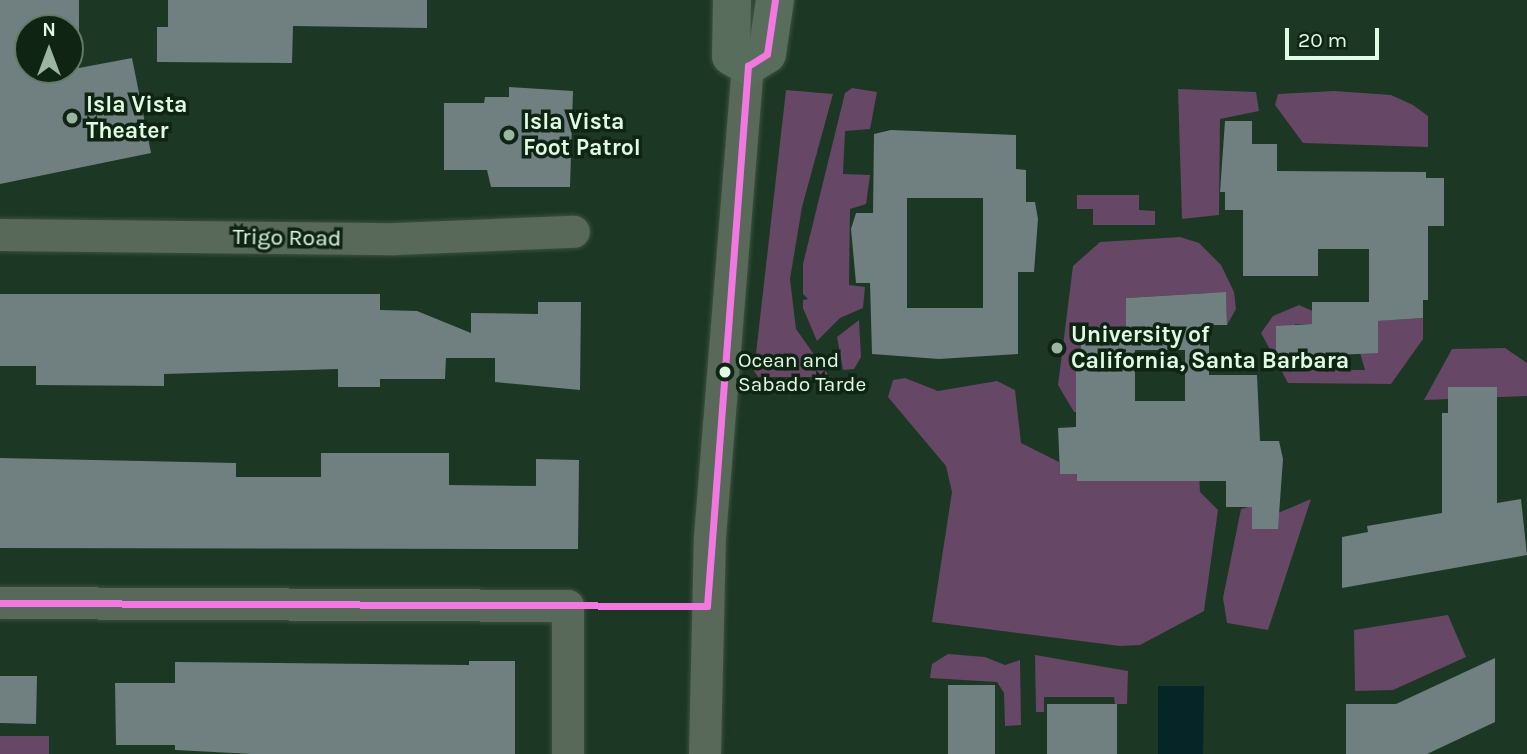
<!DOCTYPE html>
<style>
body{margin:0}
#map{position:relative;width:1527px;height:754px;overflow:hidden;background:#1c3723;font-family:Karla,sans-serif}
div>[style]{position:absolute}
.green>*{inset:0;background:#664765}
.water>*{inset:0;background:#062527}
.building>*{inset:0;background:#707f80}
.roads{filter:drop-shadow(0 0 2px #3d5141) drop-shadow(0 0 2px #3d5141)}
.street>*{height:32px;margin:-16px;padding:0 16px;transform-origin:16px;border-radius:16px;background:#58695a}
.secondary>*{height:38px;margin:-19px;padding:0 19px;transform-origin:19px;border-radius:19px;background:#596d5d}
.bus-1>*{height:7px;margin:-3.5px;padding:0 3.5px;transform-origin:3.5px;border-radius:3.5px;background:#f178e1}
.dots>*{width:19px;height:19px;translate:-50% -50%;box-sizing:border-box;border:4px solid #102414;border-radius:50%}
span{translate:-50% -50%;white-space:nowrap;text-align:center;line-height:1.15;-webkit-text-stroke:7px #102414;paint-order:stroke}
.bus-label{font-size:21px;color:#e0fae3}
.left{translate:0 -50%;text-align:left}
.poi-label{font-size:23px;color:#e0fae3;font-weight:700}
.street-label{font-size:23px;color:#e0fae3}
.north{position:absolute;left:14px;top:14px;width:70px;height:70px;box-sizing:border-box;background:#102414;border:2px solid #637a67;border-radius:50%;rotate:0deg;font-size:19px;font-weight:700;line-height:28px;text-align:center;color:#e0fae3}
.north::after{content:'';display:block;margin:auto;width:24px;height:32px;background:#9bb6a0;clip-path:polygon(50% 0,100% 100%,50% 72%,0 100%)}
.scale{position:absolute;left:1285px;top:28px;width:94px;height:32px;box-sizing:border-box;border:4px solid #e0fae3;border-top:0;padding-left:9px;font-size:21px;line-height:24px;white-space:nowrap;color:#e0fae3;-webkit-text-stroke:5px #102414;paint-order:stroke}
</style>
<div id="map">
<div class="green">
<i style="clip-path:polygon(852px 88px,877px 92px,870px 129px,845px 131px,843px 174px,870px 175px,866px 204px,850px 209px,849px 285px,865px 287px,863px 308px,840px 318px,817px 341px,803px 308px,803px 300px,808px 299px,803px 294px,803px 264px,845px 93px)"></i>
<i style="clip-path:polygon(1178px 89px,1256px 92px,1259px 111px,1220px 119px,1219px 215px,1182px 219px)"></i>
<i style="clip-path:polygon(786px 90px,833px 94px,802px 207px,790px 279px,796px 329px,830px 377px,758px 377px,754px 371px)"></i>
<i style="clip-path:polygon(1334px 91px,1391px 95px,1413px 105px,1428px 116px,1428px 147px,1303px 143px,1275px 105px,1278px 94px)"></i>
<i style="clip-path:polygon(1077px 195px,1139px 195px,1139px 210px,1155px 211px,1155px 225px,1093px 225px,1093px 209px,1077px 209px)"></i>
<i style="clip-path:polygon(1180px 237px,1199px 243px,1221px 265px,1234px 292px,1236px 309px,1227px 325px,1226px 297px,1209px 297px,1208px 293px,1126px 298px,1126px 325px,1133px 332px,1081px 334px,1081px 351px,1076px 352px,1076px 387px,1114px 413px,1074px 412px,1058px 385px,1073px 266px,1100px 242px)"></i>
<i style="clip-path:polygon(1299px 305px,1317px 313px,1312px 324px,1295px 324px,1298px 370px,1365px 370px,1360px 353px,1378px 353px,1376px 321px,1423px 318px,1423px 339px,1391px 384px,1288px 383px,1261px 333px,1273px 316px)"></i>
<i style="clip-path:polygon(859px 320px,861px 357px,854px 369px,843px 370px,837px 337px)"></i>
<i style="clip-path:polygon(1505px 348px,1527px 363px,1527px 396px,1424px 400px,1452px 349px)"></i>
<i style="clip-path:polygon(905px 378px,938px 391px,997px 381px,1015px 390px,1021px 443px,1059px 462px,1060px 474px,1077px 474px,1077px 481px,1199px 473px,1200px 492px,1218px 510px,1204px 611px,1140px 645px,1120px 646px,932px 622px,952px 492px,946px 466px,888px 397px,893px 380px)"></i>
<i style="clip-path:polygon(1311px 499px,1268px 630px,1227px 623px,1223px 598px,1241px 509px,1252px 506px,1252px 529px,1278px 529px,1278px 513px)"></i>
<i style="clip-path:polygon(1448px 615px,1466px 657px,1393px 690px,1355px 691px,1354px 630px)"></i>
<i style="clip-path:polygon(948px 654px,985px 657px,1005px 665px,1020px 660px,1021px 725px,1005px 726px,1004px 693px,997px 682px,930px 678px,932px 664px)"></i>
<i style="clip-path:polygon(1035px 655px,1128px 671px,1127px 704px,1115px 704px,1114px 697px,1044px 697px,1044px 712px,1036px 712px)"></i>
<i style="clip-path:polygon(0 736px,49px 736px,49px 754px,0 754px)"></i>
</div>
<div class="water">
<i style="clip-path:polygon(1158px 686px,1204px 686px,1203px 754px,1158px 754px)"></i>
</div>
<div class="building">
<i style="clip-path:polygon(evenodd,0 0,79px 0,79px 68px,132px 58px,151px 153px,0 184px,0 0,28px 28px,70px 28px,70px 70px,28px 70px,28px 28px)"></i>
<i style="clip-path:polygon(168px 0,427px 0,427px 28px,293px 26px,292px 63px,157px 62px,157px 27px,168px 27px)"></i>
<i style="clip-path:polygon(509px 87px,573px 91px,570px 187px,491px 187px,487px 170px,444px 170px,444px 103px,484px 103px,485px 97px,509px 97px)"></i>
<i style="clip-path:polygon(1225px 121px,1252px 121px,1252px 144px,1277px 144px,1277px 171px,1426px 172px,1426px 178px,1444px 178px,1444px 226px,1428px 226px,1428px 300px,1423px 300px,1423px 318px,1378px 321px,1378px 353px,1276px 358px,1276px 326px,1312px 324px,1312px 302px,1369px 302px,1369px 249px,1318px 249px,1318px 276px,1243px 276px,1243px 210px,1225px 210px,1225px 192px,1220px 192px)"></i>
<i style="clip-path:polygon(evenodd,891px 130px,1016px 135px,1016px 169px,1026px 170px,1026px 202px,1035px 202px,1038px 219px,1034px 272px,1018px 272px,1018px 354px,939px 359px,872px 354px,870px 283px,856px 283px,851px 229px,856px 213px,873px 213px,874px 134px,891px 130px,907px 198px,983px 198px,983px 308px,907px 308px,907px 198px)"></i>
<i style="clip-path:polygon(evenodd,1226px 292px,1227px 325px,1209px 325px,1209px 375px,1257px 375px,1260px 441px,1279px 441px,1283px 459px,1278px 529px,1252px 529px,1252px 507px,1226px 507px,1226px 481px,1077px 481px,1077px 474px,1060px 474px,1058px 428px,1076px 427px,1076px 351px,1081px 351px,1081px 334px,1126px 331px,1126px 298px,1226px 292px,1135px 350px,1185px 350px,1185px 401px,1135px 401px,1135px 350px)"></i>
<i style="clip-path:polygon(0 294px,380px 294px,380px 310px,417px 311px,471px 333px,471px 313px,538px 314px,538px 302px,581px 302px,580px 390px,495px 382px,495px 358px,446px 358px,445px 379px,380px 379px,380px 387px,338px 387px,338px 369px,164px 374px,164px 386px,36px 385px,36px 366px,0 366px)"></i>
<i style="clip-path:polygon(1448px 387px,1497px 387px,1497px 503px,1521px 499px,1527px 555px,1342px 588px,1342px 537px,1368px 532px,1367px 526px,1442px 513px,1442px 413px,1448px 413px)"></i>
<i style="clip-path:polygon(321px 453px,449px 453px,449px 485px,536px 486px,536px 459px,579px 460px,578px 549px,0 548px,0 458px,236px 463px,236px 477px,321px 477px)"></i>
<i style="clip-path:polygon(1495px 658px,1495px 722px,1427px 754px,1346px 754px,1346px 704px,1396px 704px)"></i>
<i style="clip-path:polygon(469px 661px,515px 661px,515px 754px,252px 754px,175px 750px,175px 745px,116px 745px,115px 683px,175px 683px,175px 662px,469px 665px)"></i>
<i style="clip-path:polygon(0 676px,37px 676px,36px 724px,0 723px)"></i>
<i style="clip-path:polygon(948px 685px,995px 685px,995px 754px,948px 754px)"></i>
<i style="clip-path:polygon(1047px 704px,1117px 704px,1117px 754px,1047px 754px)"></i>
</div>
<div class="roads">
<div class="street">
<i style="left:0;top:235px;width:396px;rotate:0.6deg"></i>
<i style="left:396px;top:239px;width:178px;rotate:-2.3deg"></i>
<i style="left:0;top:603px;width:568px;rotate:0.3deg"></i>
<i style="left:568px;top:606px;width:148px;rotate:90deg"></i>
<i style="left:705px;top:754px;width:217px;rotate:-88.7deg"></i>
<i style="left:710px;top:537px;width:473px;rotate:-85.4deg"></i>
</div>
<div class="secondary">
<i style="left:732px;top:0;width:56px;rotate:91deg"></i>
<i style="left:731px;top:56px;width:20px;rotate:30deg"></i>
<i style="left:748px;top:66px;width:22px;rotate:-32deg"></i>
<i style="left:767px;top:54px;width:55px;rotate:-81.6deg"></i>
</div>
</div>
<div class="bus-1">
<i style="left:748px;top:66px;width:22px;rotate:-32deg"></i>
<i style="left:767px;top:54px;width:55px;rotate:-81.6deg"></i>
<i style="left:0;top:603px;width:707px;rotate:0.24deg"></i>
<i style="left:707px;top:606px;width:542px;rotate:-85.66deg"></i>
</div>
<div class="dots">
<i style="left:72px;top:118px;background:#9bb6a0"></i>
<i style="left:509px;top:135px;background:#9bb6a0"></i>
<i style="left:1057px;top:348px;background:#9bb6a0"></i>
<i style="left:725px;top:372px;background:#e0fae3"></i>
</div>
<div class="bus-label">
<span class="left" style="left:738px;top:372px">Ocean and<br>Sabado Tarde</span>
</div>
<div class="poi-label">
<span class="left" style="left:86px;top:118px">Isla Vista<br>Theater</span>
<span class="left" style="left:523px;top:135px">Isla Vista<br>Foot Patrol</span>
<span class="left" style="left:1071px;top:348px">University of<br>California, Santa Barbara</span>
</div>
<div class="street-label">
<span style="left:287px;top:238px;rotate:1deg">Trigo Road</span>
</div>
<div class="north">N</div>
<div class="scale">20 m</div>
</div>
